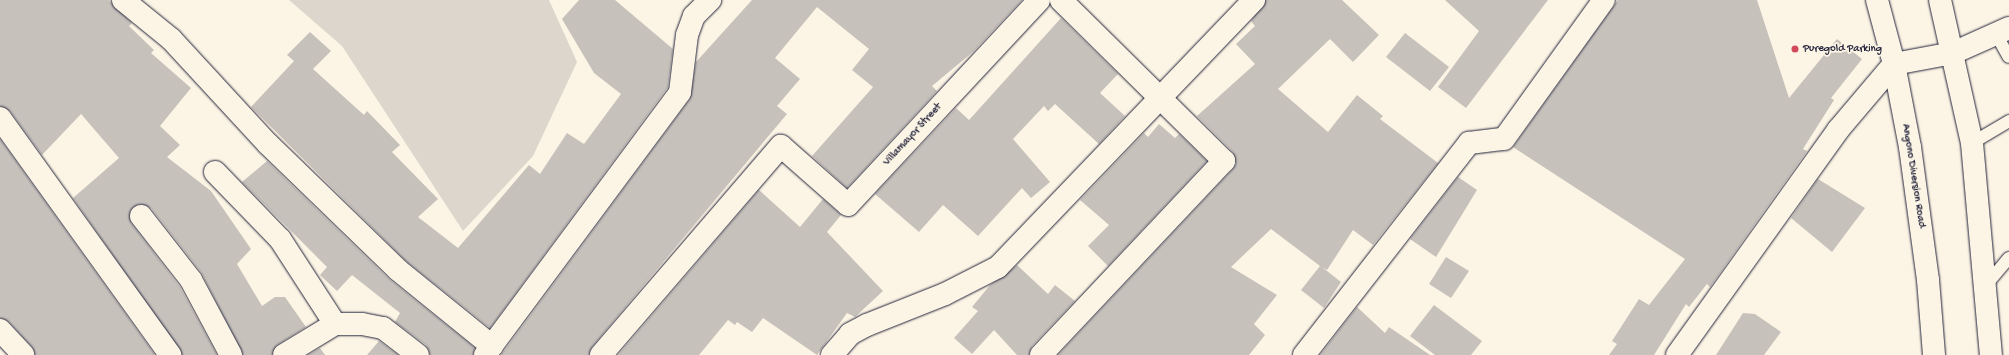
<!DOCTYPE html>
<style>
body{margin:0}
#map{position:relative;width:2009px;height:355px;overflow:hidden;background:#fcf5e5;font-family:"Gochi Hand",sans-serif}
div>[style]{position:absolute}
.green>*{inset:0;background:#dcd6cc}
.building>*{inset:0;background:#c6c1bb}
.roads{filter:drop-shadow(0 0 1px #22223b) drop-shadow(0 0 1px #22223b)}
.service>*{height:12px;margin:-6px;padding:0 6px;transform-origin:6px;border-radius:6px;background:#fcf5e5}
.minor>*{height:22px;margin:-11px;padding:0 11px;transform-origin:11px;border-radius:11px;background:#fcf5e5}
.primary>*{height:22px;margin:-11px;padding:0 11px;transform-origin:11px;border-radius:11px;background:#fcf5e5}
.dots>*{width:11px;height:11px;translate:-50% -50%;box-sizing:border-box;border:2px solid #fcf5e5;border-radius:50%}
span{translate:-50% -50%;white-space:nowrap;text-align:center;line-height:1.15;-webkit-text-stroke:3.5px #fcf5e5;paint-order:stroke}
.poi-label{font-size:11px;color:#22223b}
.left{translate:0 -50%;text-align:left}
.street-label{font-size:11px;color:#22223b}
</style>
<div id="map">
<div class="green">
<i style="clip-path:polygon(289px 0,549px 0,577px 62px,533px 156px,463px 231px,342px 46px)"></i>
</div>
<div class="building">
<i style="clip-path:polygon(0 0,109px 0,132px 23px,129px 26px,154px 50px,151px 53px,191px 88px,160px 126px,180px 145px,167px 157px,211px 191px,251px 249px,237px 264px,262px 306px,275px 297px,285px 297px,306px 327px,277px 345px,272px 355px,243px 355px,201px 272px,151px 208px,139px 204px,130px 211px,131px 223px,180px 287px,217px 355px,182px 355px,73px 198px,119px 158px,81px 114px,42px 155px,10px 111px,0 106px)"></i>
<i style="clip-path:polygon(579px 0,615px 0,673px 49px,668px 87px,490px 328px,406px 261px,251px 107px,294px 61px,287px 55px,310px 32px,331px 51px,313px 69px,364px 115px,367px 111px,400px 145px,392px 152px,438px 199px,418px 217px,458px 248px,529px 165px,540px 174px,567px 133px,584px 144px,621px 94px,594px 73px,562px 19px)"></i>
<i style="clip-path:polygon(752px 0,1022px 0,974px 51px,932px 86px,937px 91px,847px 188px,812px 156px,873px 87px,852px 70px,869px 49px,817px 7px,775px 58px,800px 79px,777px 106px,787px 114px,592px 347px,589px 355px,501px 355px,690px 99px,696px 62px)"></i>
<i style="clip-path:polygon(1266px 0,1342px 0,1379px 35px,1353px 62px,1330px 39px,1278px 89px,1328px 132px,1357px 95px,1383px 116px,1380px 119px,1438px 163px,1373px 245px,1353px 230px,1327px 270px,1322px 267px,1341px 282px,1324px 308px,1301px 290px,1320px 266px,1271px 229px,1231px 267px,1277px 295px,1254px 324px,1265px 335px,1249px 355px,1058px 355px,1233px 169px,1236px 164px,1233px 152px,1197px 116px,1255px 64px,1236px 44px,1255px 26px,1251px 21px)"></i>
<i style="clip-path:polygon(1445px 0,1548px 0,1466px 108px,1438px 87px,1479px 31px)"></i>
<i style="clip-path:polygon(1618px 0,1757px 0,1789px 98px,1837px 39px,1862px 59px,1831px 98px,1834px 100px,1803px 149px,1807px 151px,1710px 287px,1707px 284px,1689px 307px,1686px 304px,1654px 355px,1609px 355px,1617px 344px,1612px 341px,1639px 299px,1649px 305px,1685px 259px,1513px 147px)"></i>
<i style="clip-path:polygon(1061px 18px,1118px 74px,1100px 93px,1125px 116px,1099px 144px,1055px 104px,1048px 111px,1044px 106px,1013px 139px,1050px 182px,1031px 198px,1022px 188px,978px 236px,943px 205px,919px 232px,875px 194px,956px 108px,969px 120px)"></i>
<i style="clip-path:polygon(1405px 33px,1449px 67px,1430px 91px,1386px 57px)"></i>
<i style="clip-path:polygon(1159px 124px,1175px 138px,1179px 134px,1207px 161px,1108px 266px,1088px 246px,1109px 225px,1080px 200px,1144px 133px,1148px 137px)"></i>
<i style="clip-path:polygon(0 139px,155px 355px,35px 355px,32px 347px,9px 322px,0 318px)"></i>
<i style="clip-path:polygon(267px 161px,389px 279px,475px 348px,473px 355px,430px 355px,426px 345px,395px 322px,400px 313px,352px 275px,337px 291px,320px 275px,327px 267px,242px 182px)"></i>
<i style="clip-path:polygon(1458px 177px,1477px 190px,1436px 257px,1410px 239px)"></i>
<i style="clip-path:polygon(1818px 179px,1865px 208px,1832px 252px,1791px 218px)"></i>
<i style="clip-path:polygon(759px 190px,800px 227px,823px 199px,841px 215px,827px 232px,883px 291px,855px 317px,847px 313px,817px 355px,763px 318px,752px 332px,737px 322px,735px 325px,728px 320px,699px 355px,618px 355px)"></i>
<i style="clip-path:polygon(1446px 257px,1469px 271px,1451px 298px,1429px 284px)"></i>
<i style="clip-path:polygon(1017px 265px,1048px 294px,1055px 285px,1075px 301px,1032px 346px,1029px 355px,1017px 355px,994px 330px,972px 354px,954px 338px,978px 311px,972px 307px,990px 285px)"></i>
<i style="clip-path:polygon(1434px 305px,1482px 341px,1471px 355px,1435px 355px,1410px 336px)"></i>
<i style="clip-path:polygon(1357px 307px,1385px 333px,1389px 327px,1430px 355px,1320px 355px)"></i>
<i style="clip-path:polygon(1743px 313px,1755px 314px,1781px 332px,1764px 355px,1716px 355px)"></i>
<i style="clip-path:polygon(379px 341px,398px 355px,367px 355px)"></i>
<i style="clip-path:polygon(320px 348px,325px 355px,308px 355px)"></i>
</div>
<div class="roads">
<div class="service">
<i style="left:1996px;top:34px;width:26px;rotate:61deg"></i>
<i style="left:1972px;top:143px;width:43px;rotate:-30.7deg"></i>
<i style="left:1987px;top:284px;width:34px;rotate:-50deg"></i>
</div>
<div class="minor">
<i style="left:123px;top:0;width:62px;rotate:39.1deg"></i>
<i style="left:171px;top:39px;width:143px;rotate:47.3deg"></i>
<i style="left:268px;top:144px;width:181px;rotate:44.1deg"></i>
<i style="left:398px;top:270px;width:121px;rotate:39deg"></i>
<i style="left:0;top:118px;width:292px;rotate:54.3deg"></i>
<i style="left:215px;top:172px;width:93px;rotate:45.9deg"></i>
<i style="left:280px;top:239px;width:101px;rotate:57.1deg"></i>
<i style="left:141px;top:216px;width:81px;rotate:52deg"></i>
<i style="left:191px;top:280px;width:85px;rotate:61.9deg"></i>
<i style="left:0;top:330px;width:34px;rotate:47deg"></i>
<i style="left:284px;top:355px;width:60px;rotate:-31.3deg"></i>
<i style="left:335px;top:324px;width:27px"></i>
<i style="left:362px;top:324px;width:21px;rotate:11deg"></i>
<i style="left:383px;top:328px;width:44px;rotate:37.6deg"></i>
<i style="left:485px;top:355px;width:327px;rotate:-53.4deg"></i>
<i style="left:680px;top:92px;width:57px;rotate:-83deg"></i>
<i style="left:687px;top:35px;width:20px;rotate:-70deg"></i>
<i style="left:694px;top:16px;width:23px;rotate:-45deg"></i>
<i style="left:601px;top:355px;width:276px;rotate:-49.3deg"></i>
<i style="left:781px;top:146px;width:89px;rotate:41.4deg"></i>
<i style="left:848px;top:205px;width:280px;rotate:-47deg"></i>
<i style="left:832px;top:355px;width:28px;rotate:-49deg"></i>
<i style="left:850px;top:334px;width:19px;rotate:-28deg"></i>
<i style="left:867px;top:325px;width:84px;rotate:-21.7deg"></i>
<i style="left:945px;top:294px;width:59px;rotate:-27deg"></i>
<i style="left:998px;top:267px;width:370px;rotate:-46.2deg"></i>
<i style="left:1041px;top:355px;width:267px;rotate:-46.7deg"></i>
<i style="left:1224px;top:161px;width:229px;rotate:-135.4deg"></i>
<i style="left:1304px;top:355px;width:269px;rotate:-52.1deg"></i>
<i style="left:1469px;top:143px;width:35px;rotate:-7deg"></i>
<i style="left:1504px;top:139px;width:171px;rotate:-54.3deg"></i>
<i style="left:1677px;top:355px;width:277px;rotate:-54.4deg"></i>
<i style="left:1838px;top:130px;width:87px;rotate:-49.7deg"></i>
</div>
<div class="primary">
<i style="left:1877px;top:0;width:66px;rotate:75.1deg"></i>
<i style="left:1894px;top:64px;width:85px;rotate:79.1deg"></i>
<i style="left:1910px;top:147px;width:134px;rotate:82.3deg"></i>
<i style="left:1928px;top:280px;width:75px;rotate:85.4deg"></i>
<i style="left:1940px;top:0;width:147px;rotate:77.4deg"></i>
<i style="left:1972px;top:143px;width:213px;rotate:84.9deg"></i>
<i style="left:1894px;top:64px;width:60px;rotate:-10.6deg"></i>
<i style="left:1953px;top:53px;width:61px;rotate:-24.1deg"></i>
</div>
</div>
<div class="dots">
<i style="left:1795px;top:49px;background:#d1495b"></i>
</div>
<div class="poi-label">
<span class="left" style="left:1803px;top:49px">Puregold Parking</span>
</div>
<div class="street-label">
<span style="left:913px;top:135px;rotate:-47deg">Villamayor Street</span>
<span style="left:1913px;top:176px;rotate:81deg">Angono Diversion Road</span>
</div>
</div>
